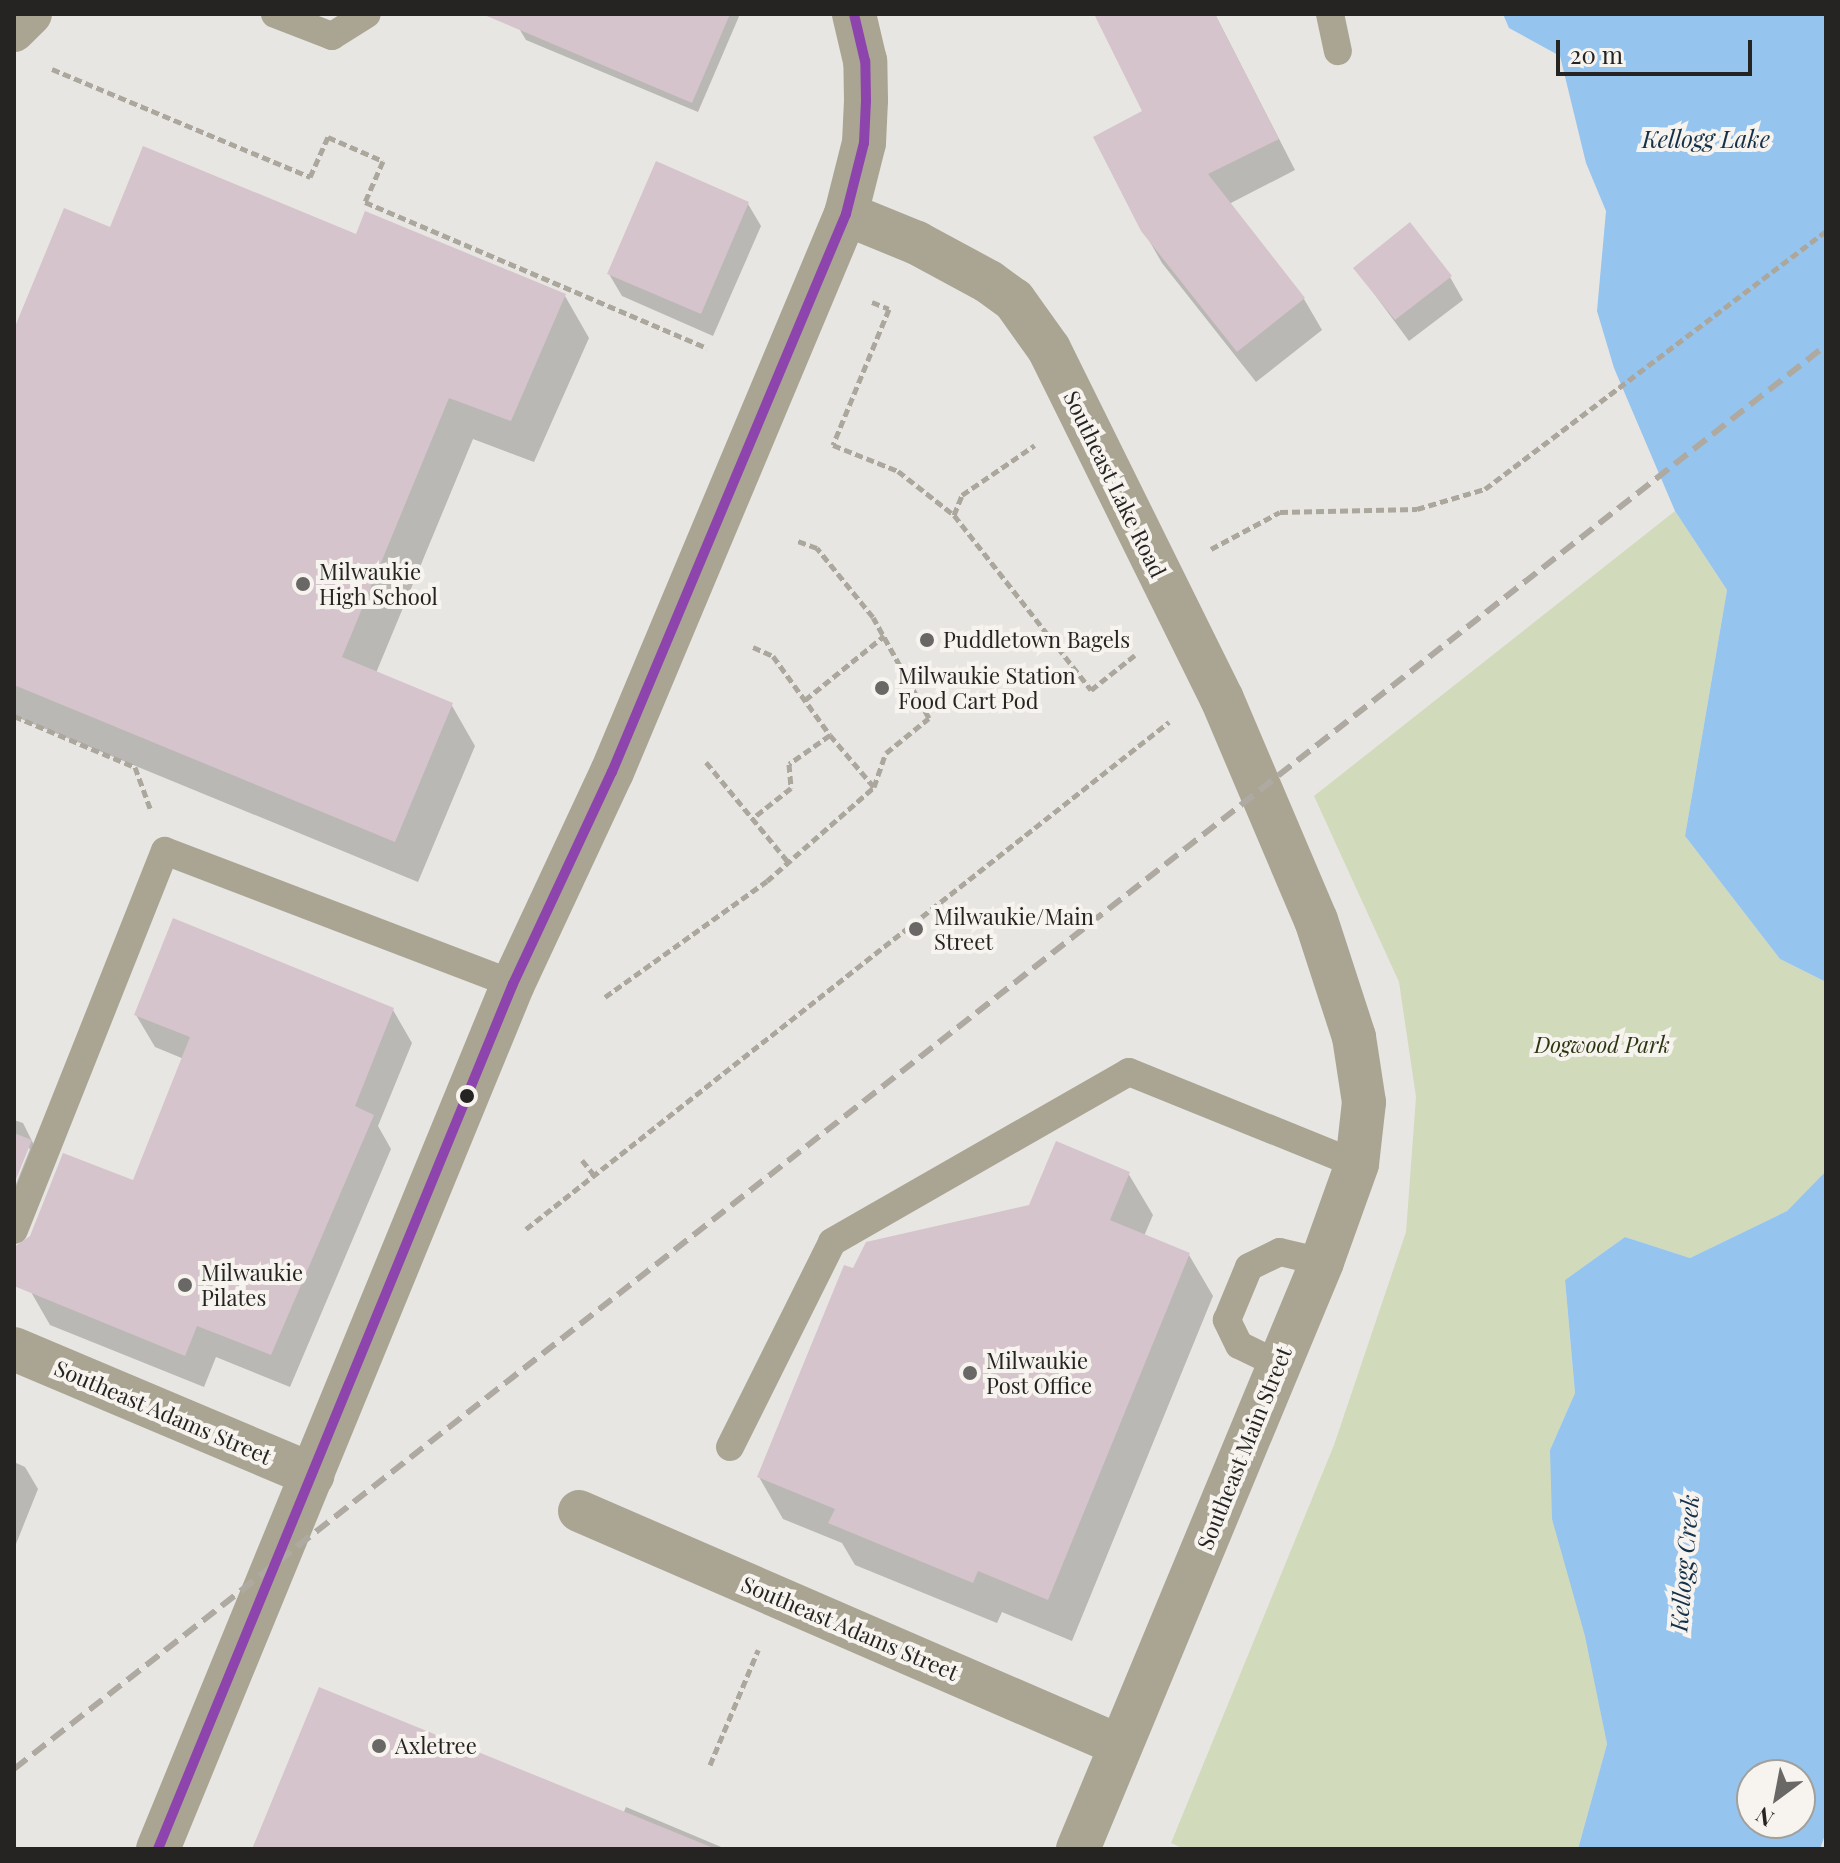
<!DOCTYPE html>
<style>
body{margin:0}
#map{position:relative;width:1840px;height:1863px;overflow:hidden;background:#e8e6e3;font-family:"Playfair Display",serif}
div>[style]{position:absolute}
.green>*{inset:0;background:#d2dabc}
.water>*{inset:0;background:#95c4ef}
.shadow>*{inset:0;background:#0003}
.building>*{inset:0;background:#d5c4cc}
.path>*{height:5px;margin-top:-2.5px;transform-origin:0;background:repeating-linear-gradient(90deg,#aba79d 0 8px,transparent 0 12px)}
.service>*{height:28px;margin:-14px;padding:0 14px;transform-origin:14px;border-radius:14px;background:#aaa593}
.pedestrian>*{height:42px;margin:-21px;padding:0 21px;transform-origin:21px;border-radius:21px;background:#aaa593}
.minor>*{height:44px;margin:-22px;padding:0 22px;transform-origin:22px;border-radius:22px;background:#aaa593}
.tertiary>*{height:44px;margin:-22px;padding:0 22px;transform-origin:22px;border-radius:22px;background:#aaa593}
.rail>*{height:6px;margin-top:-3px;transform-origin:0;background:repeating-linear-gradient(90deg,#aeaaa2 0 16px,transparent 0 24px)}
.bus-1>*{height:10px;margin:-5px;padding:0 5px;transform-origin:5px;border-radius:5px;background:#8e44ad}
.dots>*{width:22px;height:22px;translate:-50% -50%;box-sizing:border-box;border:4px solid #f7f3ee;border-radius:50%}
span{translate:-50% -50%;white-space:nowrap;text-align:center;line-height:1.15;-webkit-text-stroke:8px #f7f3ee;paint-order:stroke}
.street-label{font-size:22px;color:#252422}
.poi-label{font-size:22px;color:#252422}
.left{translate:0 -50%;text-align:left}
.park-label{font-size:22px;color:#2c3510;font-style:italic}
.water-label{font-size:24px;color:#14314a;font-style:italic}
.frame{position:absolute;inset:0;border:16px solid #252422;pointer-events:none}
.north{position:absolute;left:1736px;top:1759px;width:80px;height:80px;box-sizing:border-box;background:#f7f3ee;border:2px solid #a3a09c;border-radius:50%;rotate:212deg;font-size:22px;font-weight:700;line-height:32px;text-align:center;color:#252422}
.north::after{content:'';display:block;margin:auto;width:28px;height:36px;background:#696866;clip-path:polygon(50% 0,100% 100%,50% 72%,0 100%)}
.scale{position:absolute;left:1556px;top:40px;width:196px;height:36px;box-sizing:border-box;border:4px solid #252422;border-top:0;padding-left:10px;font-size:24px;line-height:28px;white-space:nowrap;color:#252422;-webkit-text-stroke:6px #f7f3ee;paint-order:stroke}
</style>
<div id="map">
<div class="green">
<i style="clip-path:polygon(1675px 511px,1727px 590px,1685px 836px,1780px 959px,1826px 982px,1826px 1171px,1787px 1211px,1690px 1258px,1625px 1237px,1565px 1280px,1575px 1393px,1550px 1450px,1607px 1744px,1578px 1849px,1184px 1849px,1171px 1843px,1334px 1445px,1406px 1232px,1416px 1097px,1399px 982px,1314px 796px)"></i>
</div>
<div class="water">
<i style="clip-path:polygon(1503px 14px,1826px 14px,1826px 982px,1780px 959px,1685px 836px,1727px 590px,1675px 511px,1614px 368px,1597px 311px,1606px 211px,1586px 163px,1560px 56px,1509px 28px)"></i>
<i style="clip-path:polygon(evenodd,1826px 1171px,1826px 1832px,1820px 1849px,1578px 1849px,1607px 1744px,1585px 1636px,1552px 1519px,1550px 1450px,1575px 1393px,1565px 1280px,1625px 1237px,1690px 1258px,1787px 1211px,1826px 1171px,1752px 1775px,1800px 1775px,1800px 1823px,1752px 1823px,1752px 1775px)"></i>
</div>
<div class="shadow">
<i style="clip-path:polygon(527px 14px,740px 14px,698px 112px,526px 40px,520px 30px)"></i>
<i style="clip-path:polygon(1096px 14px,1215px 14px,1295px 170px,1229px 204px,1304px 299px,1322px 330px,1256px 382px,1162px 263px,1143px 230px,1145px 112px)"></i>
<i style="clip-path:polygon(748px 204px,761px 226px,713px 336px,622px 296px,609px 274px)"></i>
<i style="clip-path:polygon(111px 229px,357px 237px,565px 296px,589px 338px,534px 462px,473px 439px,376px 673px,451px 704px,475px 746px,418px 882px,14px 716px,14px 334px)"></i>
<i style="clip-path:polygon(1355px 268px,1450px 277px,1463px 300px,1409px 341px)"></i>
<i style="clip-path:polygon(393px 1010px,412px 1043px,378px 1126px,391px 1149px,290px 1387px,216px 1357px,204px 1387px,50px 1325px,31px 1292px,134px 1183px,184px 1059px,155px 1047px,136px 1015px)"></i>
<i style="clip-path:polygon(14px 1120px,23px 1123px,49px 1175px,22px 1242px,14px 1239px,14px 1189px,30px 1149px,27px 1146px,14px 1179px)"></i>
<i style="clip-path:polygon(1128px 1173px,1153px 1215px,1144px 1236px,1189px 1255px,1213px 1296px,1072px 1641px,1002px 1612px,997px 1623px,855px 1565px,842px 1543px,783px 1519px,759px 1477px,854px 1271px)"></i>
<i style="clip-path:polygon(14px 1462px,25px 1467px,38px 1489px,14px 1549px)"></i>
<i style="clip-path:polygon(626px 1807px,726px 1849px,255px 1849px,623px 1814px)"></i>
</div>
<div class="building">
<i style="clip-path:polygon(482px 14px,730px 14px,692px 103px)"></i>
<i style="clip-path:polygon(1094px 14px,1215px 14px,1279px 139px,1208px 174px,1305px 298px,1237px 352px,1141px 231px,1093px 137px,1142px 111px)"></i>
<i style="clip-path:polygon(143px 146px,356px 234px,365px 211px,566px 294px,511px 421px,449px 398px,342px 657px,453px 703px,395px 842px,14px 685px,14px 329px,64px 208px,110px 227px)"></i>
<i style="clip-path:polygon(656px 161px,749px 202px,701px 314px,607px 274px)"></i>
<i style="clip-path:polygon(1410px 222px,1452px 276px,1395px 320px,1353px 268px)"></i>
<i style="clip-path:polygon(173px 918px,394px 1008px,355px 1106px,374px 1115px,271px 1355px,197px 1326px,185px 1356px,14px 1286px,14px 1247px,30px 1236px,63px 1153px,133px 1180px,190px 1037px,134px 1015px)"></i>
<i style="clip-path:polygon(14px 1133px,32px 1140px,14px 1184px)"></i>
<i style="clip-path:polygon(1056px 1141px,1130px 1172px,1110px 1220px,1190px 1253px,1048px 1600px,978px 1571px,973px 1583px,828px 1523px,835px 1509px,757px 1477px,844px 1265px,853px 1268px,866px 1242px,1029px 1205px)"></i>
<i style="clip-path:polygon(319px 1687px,711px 1847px,711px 1849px,252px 1849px)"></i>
</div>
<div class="path">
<i style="left:52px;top:69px;width:280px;rotate:22.7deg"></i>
<i style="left:310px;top:177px;width:44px;rotate:-65.8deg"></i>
<i style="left:328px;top:137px;width:60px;rotate:23.6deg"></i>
<i style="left:383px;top:161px;width:45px;rotate:113.7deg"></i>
<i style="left:365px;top:202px;width:372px;rotate:23.1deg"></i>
<i style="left:872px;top:302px;width:18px;rotate:22deg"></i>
<i style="left:889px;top:309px;width:147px;rotate:112.4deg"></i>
<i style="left:833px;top:445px;width:70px;rotate:21.8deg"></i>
<i style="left:898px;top:471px;width:71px;rotate:38.2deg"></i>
<i style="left:954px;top:515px;width:22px;rotate:-68deg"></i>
<i style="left:962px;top:495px;width:88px;rotate:-34.4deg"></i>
<i style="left:954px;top:515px;width:222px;rotate:51.9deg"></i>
<i style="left:1091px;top:690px;width:56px;rotate:-38.5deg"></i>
<i style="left:1211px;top:549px;width:78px;rotate:-28.2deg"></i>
<i style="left:1280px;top:512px;width:137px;rotate:-1.3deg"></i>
<i style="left:1417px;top:509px;width:71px;rotate:-16.4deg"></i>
<i style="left:1485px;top:489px;width:428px;rotate:-37.1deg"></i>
<i style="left:753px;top:647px;width:22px;rotate:24deg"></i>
<i style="left:773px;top:656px;width:97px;rotate:54.2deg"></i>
<i style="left:830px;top:735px;width:50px;rotate:144.7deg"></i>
<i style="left:789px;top:764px;width:24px;rotate:85deg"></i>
<i style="left:791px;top:788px;width:48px;rotate:141.7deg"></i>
<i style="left:805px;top:700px;width:102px;rotate:-39deg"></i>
<i style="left:14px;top:716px;width:131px;rotate:22.9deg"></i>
<i style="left:135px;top:767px;width:44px;rotate:69.9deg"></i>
<i style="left:830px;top:735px;width:68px;rotate:49.8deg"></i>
<i style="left:706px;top:762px;width:129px;rotate:50.6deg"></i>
<i style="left:605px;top:997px;width:199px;rotate:-35.6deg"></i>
<i style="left:767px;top:881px;width:142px;rotate:-41.3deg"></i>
<i style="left:874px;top:787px;width:36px;rotate:-71deg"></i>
<i style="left:886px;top:753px;width:55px;rotate:-39.1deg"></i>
<i style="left:929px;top:718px;width:115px;rotate:-119deg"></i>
<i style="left:873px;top:617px;width:89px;rotate:-129.1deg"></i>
<i style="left:817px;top:548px;width:23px;rotate:-160deg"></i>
<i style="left:582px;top:1160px;width:21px;rotate:51deg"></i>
<i style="left:526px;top:1229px;width:819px;rotate:-38.26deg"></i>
<i style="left:710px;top:1765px;width:125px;rotate:-67.3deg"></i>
</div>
<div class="service">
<i style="left:275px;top:14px;width:61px;rotate:21.1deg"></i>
<i style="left:332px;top:36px;width:41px;rotate:-32.2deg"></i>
<i style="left:1330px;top:14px;width:38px;rotate:78deg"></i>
<i style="left:14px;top:1230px;width:408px;rotate:-68.3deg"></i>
<i style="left:165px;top:851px;width:373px;rotate:20.9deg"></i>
<i style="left:1278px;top:1364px;width:43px;rotate:-154deg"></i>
<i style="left:1239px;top:1345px;width:28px;rotate:-116deg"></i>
<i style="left:1227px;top:1320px;width:57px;rotate:-67.5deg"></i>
<i style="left:1249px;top:1267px;width:34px;rotate:-26deg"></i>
<i style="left:1280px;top:1252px;width:43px;rotate:13.4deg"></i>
<i style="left:730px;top:1447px;width:229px;rotate:-63.5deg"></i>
<i style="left:832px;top:1242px;width:342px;rotate:-29.8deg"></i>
<i style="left:1129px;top:1072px;width:246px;rotate:22deg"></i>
</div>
<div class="pedestrian">
<i style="left:14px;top:31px;width:24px;rotate:-45deg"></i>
<i style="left:579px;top:1511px;width:591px;rotate:23.44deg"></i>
</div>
<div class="minor">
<i style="left:14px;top:1349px;width:324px;rotate:22.9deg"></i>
</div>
<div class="tertiary">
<i style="left:846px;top:214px;width:77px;rotate:22.2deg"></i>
<i style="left:917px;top:243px;width:82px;rotate:28.4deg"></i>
<i style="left:989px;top:282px;width:31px;rotate:36deg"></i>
<i style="left:1014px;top:300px;width:60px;rotate:54.5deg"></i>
<i style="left:1049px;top:349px;width:390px;rotate:63.7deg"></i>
<i style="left:1222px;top:699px;width:240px;rotate:67deg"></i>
<i style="left:1316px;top:920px;width:123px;rotate:72deg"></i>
<i style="left:1354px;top:1037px;width:66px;rotate:81.3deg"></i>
<i style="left:1364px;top:1102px;width:62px;rotate:96.4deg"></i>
<i style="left:1357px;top:1164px;width:104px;rotate:109.7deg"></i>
<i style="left:1322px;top:1262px;width:636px;rotate:112.57deg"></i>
<i style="left:158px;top:1849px;width:935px;rotate:-67.69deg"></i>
<i style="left:513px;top:984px;width:234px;rotate:-65deg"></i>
<i style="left:612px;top:772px;width:605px;rotate:-67.25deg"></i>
<i style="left:846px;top:214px;width:73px;rotate:-75.8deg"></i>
<i style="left:864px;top:143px;width:43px;rotate:-87.3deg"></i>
<i style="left:866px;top:100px;width:39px;rotate:-91deg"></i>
<i style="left:865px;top:61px;width:48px;rotate:-103.2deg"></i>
</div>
<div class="rail">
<i style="left:14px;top:1769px;width:2305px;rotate:-38.16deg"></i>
</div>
<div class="bus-1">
<i style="left:158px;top:1849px;width:935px;rotate:-67.69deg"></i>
<i style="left:513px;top:984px;width:234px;rotate:-65deg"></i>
<i style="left:612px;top:772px;width:605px;rotate:-67.25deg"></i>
<i style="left:846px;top:214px;width:73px;rotate:-75.8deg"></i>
<i style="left:864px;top:143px;width:43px;rotate:-87.3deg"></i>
<i style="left:866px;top:100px;width:39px;rotate:-91deg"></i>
<i style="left:865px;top:61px;width:48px;rotate:-103.2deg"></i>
</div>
<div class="dots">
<i style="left:303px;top:584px;background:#696866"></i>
<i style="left:927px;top:640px;background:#696866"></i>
<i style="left:882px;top:688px;background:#696866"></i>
<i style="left:916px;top:929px;background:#696866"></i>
<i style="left:467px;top:1096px;background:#252422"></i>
<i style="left:185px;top:1285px;background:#696866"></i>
<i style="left:970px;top:1373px;background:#696866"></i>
<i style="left:379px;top:1746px;background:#696866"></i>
</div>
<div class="street-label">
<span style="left:1115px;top:484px;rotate:64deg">Southeast Lake Road</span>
<span style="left:163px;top:1412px;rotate:23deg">Southeast Adams Street</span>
<span style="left:1244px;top:1448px;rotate:-68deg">Southeast Main Street</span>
<span style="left:850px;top:1628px;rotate:23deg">Southeast Adams Street</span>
</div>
<div class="poi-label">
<span class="left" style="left:319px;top:584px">Milwaukie<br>High School</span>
<span class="left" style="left:943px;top:640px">Puddletown Bagels</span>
<span class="left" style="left:898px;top:688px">Milwaukie Station<br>Food Cart Pod</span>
<span class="left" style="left:934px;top:929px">Milwaukie/Main<br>Street</span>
<span class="left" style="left:201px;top:1285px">Milwaukie<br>Pilates</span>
<span class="left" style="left:986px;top:1373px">Milwaukie<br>Post Office</span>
<span class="left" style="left:395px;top:1746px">Axletree</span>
</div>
<div class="park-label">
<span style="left:1602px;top:1045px">Dogwood Park</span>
</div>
<div class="water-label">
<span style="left:1706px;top:139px">Kellogg Lake</span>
<span style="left:1684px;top:1563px;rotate:-85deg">Kellogg Creek</span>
</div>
<div class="frame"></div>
<div class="north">N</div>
<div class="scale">20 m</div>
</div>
